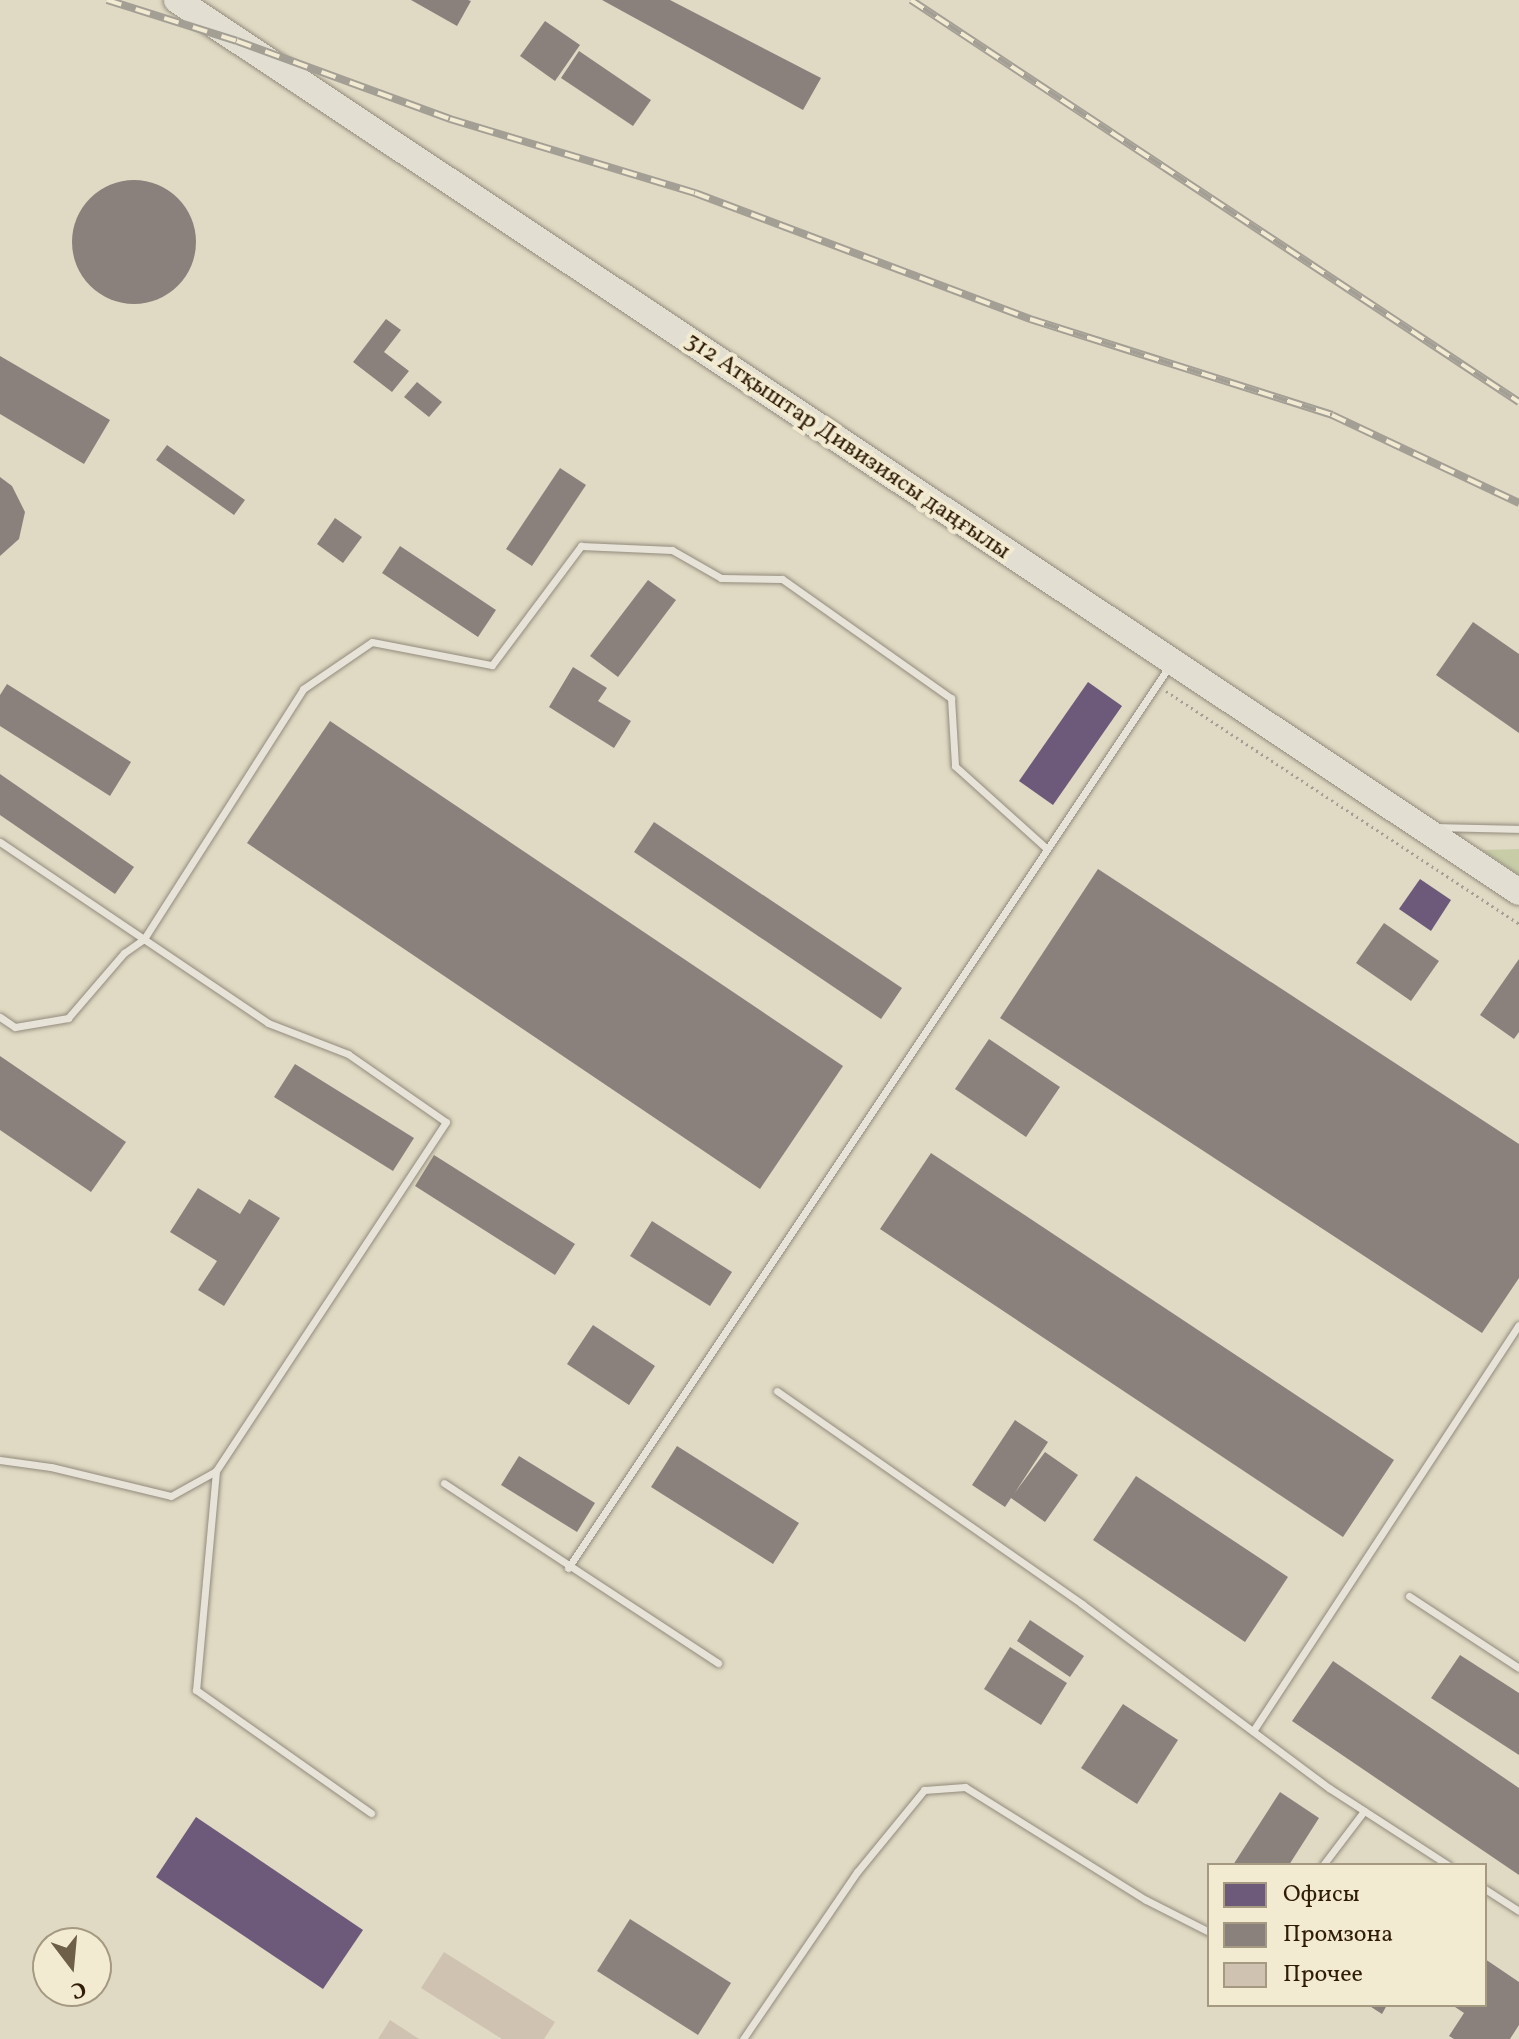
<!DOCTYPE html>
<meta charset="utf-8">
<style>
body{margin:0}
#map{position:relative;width:1519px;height:2039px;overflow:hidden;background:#e0dac4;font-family:Vollkorn,serif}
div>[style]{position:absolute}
.green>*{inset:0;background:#c8cda8}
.offices>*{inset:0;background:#6d597a}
.industry>*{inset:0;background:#8a817c}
.round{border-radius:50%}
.building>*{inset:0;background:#d0c2b0}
.path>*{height:3px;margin-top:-1.5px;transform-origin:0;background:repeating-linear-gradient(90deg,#a49f95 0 2px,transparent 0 6px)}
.roads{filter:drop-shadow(0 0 2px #928b7c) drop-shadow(0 0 2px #928b7c)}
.lane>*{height:7px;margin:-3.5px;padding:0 3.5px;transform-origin:3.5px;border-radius:3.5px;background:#e7e3d8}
.highway>*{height:26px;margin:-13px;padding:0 13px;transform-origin:13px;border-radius:13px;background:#e2dfd2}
.rail>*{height:8px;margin-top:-4px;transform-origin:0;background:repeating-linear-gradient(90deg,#f2ebd2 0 15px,#a49f95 0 30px);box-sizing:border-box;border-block:2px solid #a49f95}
span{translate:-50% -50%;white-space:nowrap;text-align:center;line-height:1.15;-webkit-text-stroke:8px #f2ebd2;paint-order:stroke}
.street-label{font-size:24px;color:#311d07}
.legend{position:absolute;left:1207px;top:1863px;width:280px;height:144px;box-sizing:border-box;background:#f2ebd2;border:2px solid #a59981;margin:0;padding:10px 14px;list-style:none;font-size:24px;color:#311d07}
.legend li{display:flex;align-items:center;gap:16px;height:40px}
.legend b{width:40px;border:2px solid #a59981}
.north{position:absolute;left:32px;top:1927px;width:80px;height:80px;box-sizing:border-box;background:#f2ebd2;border:2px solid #a59981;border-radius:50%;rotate:164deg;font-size:22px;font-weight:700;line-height:32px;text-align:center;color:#311d07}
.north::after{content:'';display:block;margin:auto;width:28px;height:36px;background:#6e5f49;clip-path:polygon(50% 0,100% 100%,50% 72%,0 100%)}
</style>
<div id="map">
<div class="green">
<i style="clip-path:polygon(1519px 849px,1519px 875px,1482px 850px)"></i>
</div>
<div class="offices">
<i style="clip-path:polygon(1088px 682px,1122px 706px,1053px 805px,1019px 781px)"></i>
<i style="clip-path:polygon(1420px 879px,1451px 900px,1431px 931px,1399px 909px)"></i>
<i style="clip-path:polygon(196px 1817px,363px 1930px,323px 1989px,156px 1877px)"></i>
</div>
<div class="industry">
<i style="clip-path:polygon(411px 0,468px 0,471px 1px,457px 26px)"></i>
<i style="clip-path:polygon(602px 0,670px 0,821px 78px,803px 110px)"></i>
<i style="clip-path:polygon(545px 21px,580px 45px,555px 81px,520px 56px)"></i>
<i style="clip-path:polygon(579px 51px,651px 100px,633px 126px,561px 78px)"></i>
<i class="round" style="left:72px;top:180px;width:124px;height:124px"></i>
<i style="clip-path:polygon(386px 319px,401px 330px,384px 352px,409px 371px,392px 392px,353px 362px)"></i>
<i style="clip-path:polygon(0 356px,110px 420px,84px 464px,0 414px)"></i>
<i style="clip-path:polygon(417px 382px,442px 402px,429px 417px,404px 397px)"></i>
<i style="clip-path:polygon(167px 445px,245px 500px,234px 515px,156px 460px)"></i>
<i style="clip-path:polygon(560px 468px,586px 485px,532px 566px,506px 549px)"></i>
<i style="clip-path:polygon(0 477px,12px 486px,25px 512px,19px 539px,0 556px)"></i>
<i style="clip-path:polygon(335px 518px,362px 537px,343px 563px,317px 544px)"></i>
<i style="clip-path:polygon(400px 546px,496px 610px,478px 637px,382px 573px)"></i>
<i style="clip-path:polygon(648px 580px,676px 600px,618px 677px,590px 656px)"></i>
<i style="clip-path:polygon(1473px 622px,1519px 654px,1519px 733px,1436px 675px)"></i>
<i style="clip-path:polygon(573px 667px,607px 688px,598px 701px,631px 721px,614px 748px,549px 707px)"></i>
<i style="clip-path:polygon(7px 684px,131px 762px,110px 796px,0 726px,0 695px)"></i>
<i style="clip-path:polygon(330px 721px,843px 1066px,760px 1189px,247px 843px)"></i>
<i style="clip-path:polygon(0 774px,134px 867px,115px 894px,0 815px)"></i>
<i style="clip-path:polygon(654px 822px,902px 988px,881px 1019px,634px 852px)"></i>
<i style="clip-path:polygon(1098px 869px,1519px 1144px,1519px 1278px,1482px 1333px,1000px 1018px)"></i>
<i style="clip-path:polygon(1384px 923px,1439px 961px,1411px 1001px,1356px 963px)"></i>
<i style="clip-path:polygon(1519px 959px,1519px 1032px,1514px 1039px,1480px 1015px)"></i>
<i style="clip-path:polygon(989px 1039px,1060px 1087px,1026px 1137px,955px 1089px)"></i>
<i style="clip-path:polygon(0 1056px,126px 1142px,91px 1192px,0 1130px)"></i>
<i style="clip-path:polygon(295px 1064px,414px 1138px,393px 1171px,274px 1097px)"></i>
<i style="clip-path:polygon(931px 1153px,1394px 1460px,1343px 1537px,880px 1229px)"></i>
<i style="clip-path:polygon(434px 1155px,575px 1244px,555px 1275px,415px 1186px)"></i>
<i style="clip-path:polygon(198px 1188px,240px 1214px,249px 1199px,280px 1218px,224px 1306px,198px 1290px,217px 1261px,170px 1232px)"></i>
<i style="clip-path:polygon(652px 1221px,732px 1272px,710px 1306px,630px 1256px)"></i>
<i style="clip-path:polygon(593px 1325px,655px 1366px,629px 1405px,567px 1364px)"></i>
<i style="clip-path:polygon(1015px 1420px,1048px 1442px,1014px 1494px,1045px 1452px,1078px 1475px,1045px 1522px,1011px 1498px,1005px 1507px,972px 1485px)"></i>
<i style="clip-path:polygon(677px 1446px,799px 1523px,773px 1564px,651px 1487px)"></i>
<i style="clip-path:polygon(519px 1456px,595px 1503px,577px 1532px,501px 1485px)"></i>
<i style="clip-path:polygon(1136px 1476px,1288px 1577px,1245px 1642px,1093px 1540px)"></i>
<i style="clip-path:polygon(1030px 1620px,1084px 1656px,1070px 1677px,1017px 1641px)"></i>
<i style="clip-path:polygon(1010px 1647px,1067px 1683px,1041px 1725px,984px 1689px)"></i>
<i style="clip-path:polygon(1460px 1655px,1519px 1693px,1519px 1755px,1431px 1698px)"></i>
<i style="clip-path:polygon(1333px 1661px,1519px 1788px,1519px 1875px,1292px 1721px)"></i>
<i style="clip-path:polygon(1123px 1704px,1178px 1740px,1137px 1804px,1081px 1768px)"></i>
<i style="clip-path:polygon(1280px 1792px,1319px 1818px,1289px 1865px,1233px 1865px)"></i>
<i style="clip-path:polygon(630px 1919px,731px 1983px,698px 2035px,597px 1971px)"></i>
<i style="clip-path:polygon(1485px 1959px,1519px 1982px,1519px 2025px,1510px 2039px,1454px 2039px,1449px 2036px,1464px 2013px,1452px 2005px,1485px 2005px)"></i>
<i style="clip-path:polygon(1368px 2005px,1387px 2005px,1382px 2014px)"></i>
</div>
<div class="building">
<i style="clip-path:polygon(444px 1952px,555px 2022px,544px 2039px,502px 2039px,421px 1988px)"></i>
<i style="clip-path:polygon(390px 2020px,419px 2039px,378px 2039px)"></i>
</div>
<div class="path">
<i style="left:1166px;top:691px;width:423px;rotate:33.4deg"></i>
</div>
<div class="roads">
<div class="lane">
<i style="left:1437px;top:827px;width:82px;rotate:1.4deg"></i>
<i style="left:0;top:842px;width:323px;rotate:34deg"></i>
<i style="left:268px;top:1023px;width:86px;rotate:21.2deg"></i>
<i style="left:348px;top:1054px;width:119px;rotate:34.8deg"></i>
<i style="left:446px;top:1122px;width:418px;rotate:123.4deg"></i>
<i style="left:216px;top:1471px;width:220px;rotate:95.2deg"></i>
<i style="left:196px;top:1690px;width:214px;rotate:35.1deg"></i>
<i style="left:0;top:1017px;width:18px;rotate:34deg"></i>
<i style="left:15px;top:1027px;width:54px;rotate:-9.6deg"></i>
<i style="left:68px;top:1018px;width:86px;rotate:-49.3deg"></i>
<i style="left:124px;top:953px;width:24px;rotate:-35deg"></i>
<i style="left:144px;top:939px;width:296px;rotate:-57.5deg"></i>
<i style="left:303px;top:689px;width:83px;rotate:-34.3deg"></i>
<i style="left:372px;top:642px;width:122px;rotate:10.9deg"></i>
<i style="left:492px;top:665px;width:149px;rotate:-53.2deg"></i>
<i style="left:581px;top:546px;width:91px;rotate:2.5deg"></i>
<i style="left:672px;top:550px;width:56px;rotate:29.7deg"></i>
<i style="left:721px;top:578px;width:61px;rotate:0.9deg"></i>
<i style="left:782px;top:579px;width:207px;rotate:35.2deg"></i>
<i style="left:951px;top:698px;width:68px;rotate:86.6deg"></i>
<i style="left:955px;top:766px;width:122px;rotate:42deg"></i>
<i style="left:777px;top:1391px;width:372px;rotate:34.9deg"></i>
<i style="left:1082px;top:1604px;width:308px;rotate:36.7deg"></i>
<i style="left:1329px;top:1788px;width:142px;rotate:32.9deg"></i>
<i style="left:0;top:1460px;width:51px;rotate:7.8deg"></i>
<i style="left:51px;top:1467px;width:123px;rotate:13.6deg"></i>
<i style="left:171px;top:1496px;width:51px;rotate:-29.1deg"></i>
<i style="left:444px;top:1483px;width:328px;rotate:33.3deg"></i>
<i style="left:568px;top:1568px;width:1085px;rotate:-56.31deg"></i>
<i style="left:1409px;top:1596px;width:131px;rotate:33.2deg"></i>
<i style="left:1253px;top:1731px;width:485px;rotate:-56.8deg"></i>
<i style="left:1323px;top:1865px;width:68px;rotate:-52.8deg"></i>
<i style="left:1485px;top:1889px;width:40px;rotate:32.9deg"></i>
<i style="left:743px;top:2039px;width:202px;rotate:-55.7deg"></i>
<i style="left:857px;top:1872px;width:106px;rotate:-50.7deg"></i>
<i style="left:924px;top:1790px;width:41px;rotate:-4.2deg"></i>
<i style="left:965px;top:1787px;width:213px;rotate:32deg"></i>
<i style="left:1146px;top:1900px;width:71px;rotate:26.9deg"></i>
</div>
<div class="highway">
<i style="left:177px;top:0;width:1611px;rotate:33.61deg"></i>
</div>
</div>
<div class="rail">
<i style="left:107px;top:0;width:136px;rotate:17.5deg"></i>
<i style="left:237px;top:41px;width:227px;rotate:20.1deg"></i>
<i style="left:450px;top:119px;width:256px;rotate:16.8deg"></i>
<i style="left:695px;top:193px;width:358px;rotate:20.6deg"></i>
<i style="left:1030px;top:319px;width:317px;rotate:17.6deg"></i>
<i style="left:1332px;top:415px;width:207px;rotate:25.2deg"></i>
<i style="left:911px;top:0;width:729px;rotate:33.47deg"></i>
</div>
<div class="street-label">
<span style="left:847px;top:447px;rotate:34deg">312 Атқыштар Дивизиясы даңғылы</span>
</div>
<ul class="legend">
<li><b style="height:22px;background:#6d597a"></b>Офисы</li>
<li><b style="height:22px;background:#8a817c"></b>Промзона</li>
<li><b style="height:22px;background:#d0c2b0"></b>Прочее</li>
</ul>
<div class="north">С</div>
</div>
